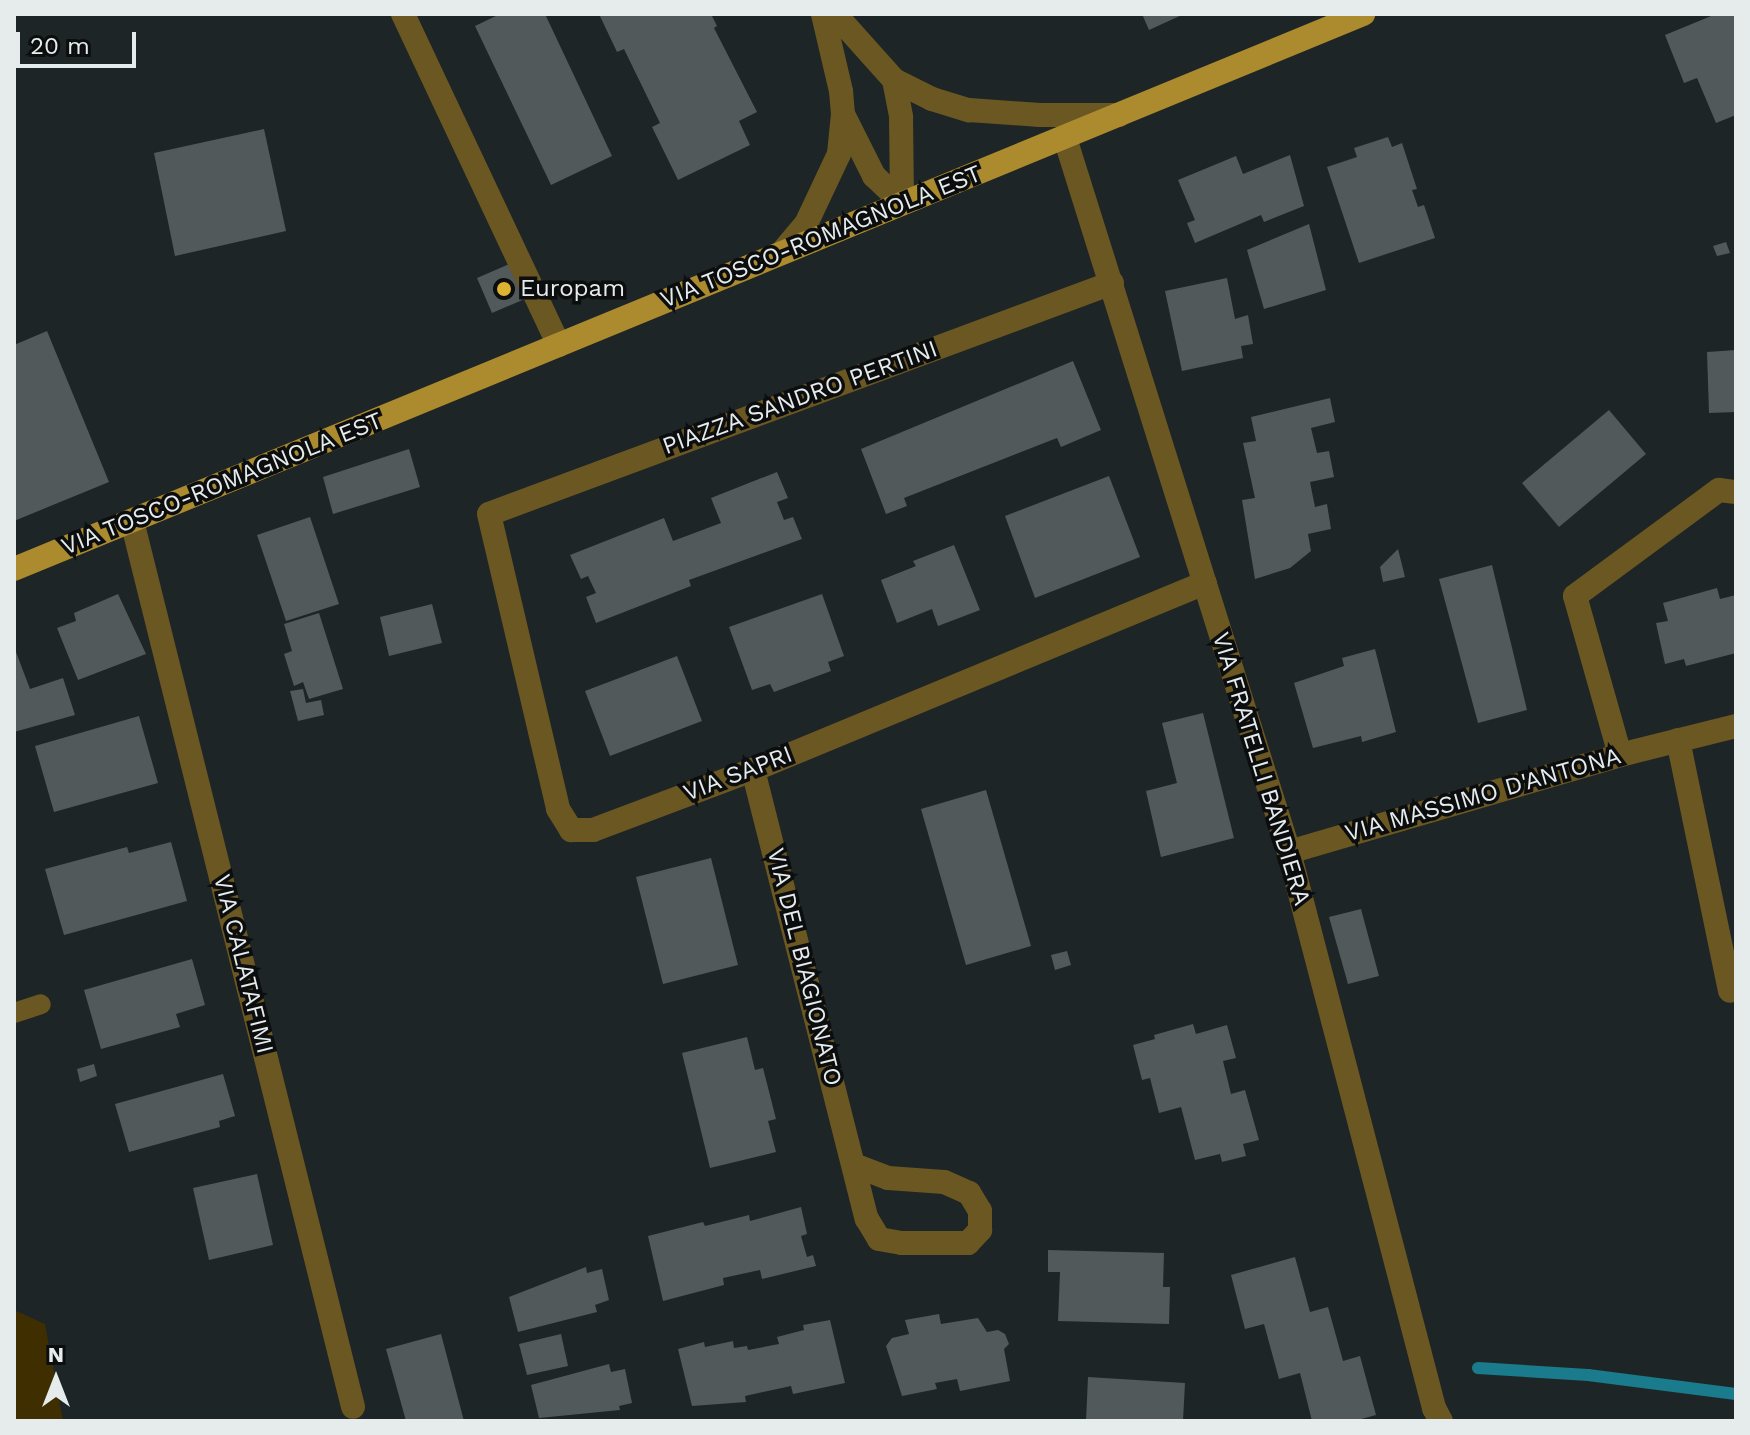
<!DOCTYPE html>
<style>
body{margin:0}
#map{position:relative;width:1750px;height:1435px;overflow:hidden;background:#1e2526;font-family:"Work Sans",sans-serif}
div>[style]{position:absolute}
.green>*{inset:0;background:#3e2e00}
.stream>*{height:12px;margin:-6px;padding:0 6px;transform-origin:6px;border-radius:6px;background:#197b8b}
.building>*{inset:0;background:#51595a}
.lane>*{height:20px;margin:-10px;padding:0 10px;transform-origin:10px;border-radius:10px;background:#6b5721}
.street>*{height:24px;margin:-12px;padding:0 12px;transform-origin:12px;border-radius:12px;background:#6b5721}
.primary>*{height:24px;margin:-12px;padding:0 12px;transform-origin:12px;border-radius:12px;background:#ac8b2e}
.dots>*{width:22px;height:22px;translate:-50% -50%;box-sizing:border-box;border:4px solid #0b0d0e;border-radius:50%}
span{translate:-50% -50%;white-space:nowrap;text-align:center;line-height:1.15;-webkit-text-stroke:7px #0b0d0e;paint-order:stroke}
.street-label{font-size:24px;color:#e6ebeb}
.poi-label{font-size:24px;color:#e6ebeb}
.left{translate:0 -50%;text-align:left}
.frame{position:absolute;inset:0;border:16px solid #e6ebeb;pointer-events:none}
.north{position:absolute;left:16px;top:1339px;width:80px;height:80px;-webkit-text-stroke:6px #0b0d0e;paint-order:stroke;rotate:0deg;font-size:22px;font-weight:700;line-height:32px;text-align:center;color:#e6ebeb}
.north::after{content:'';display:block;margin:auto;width:28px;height:36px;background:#e6ebeb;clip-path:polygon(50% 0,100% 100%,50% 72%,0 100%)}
.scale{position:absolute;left:16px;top:32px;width:120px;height:36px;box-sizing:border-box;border:4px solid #e6ebeb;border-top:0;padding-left:10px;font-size:24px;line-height:28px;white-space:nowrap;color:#e6ebeb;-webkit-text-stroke:6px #0b0d0e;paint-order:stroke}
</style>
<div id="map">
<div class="green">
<i style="clip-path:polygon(14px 1310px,45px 1324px,63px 1421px,14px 1421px)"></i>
</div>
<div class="stream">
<i style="left:1478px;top:1368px;width:110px;rotate:3.6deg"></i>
<i style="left:1588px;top:1375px;width:149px;rotate:7.3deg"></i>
</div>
<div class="building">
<i style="clip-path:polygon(500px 14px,545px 14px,612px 156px,551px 185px,475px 26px)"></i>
<i style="clip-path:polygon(599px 14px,711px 14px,717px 26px,714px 28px,757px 112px,739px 121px,750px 145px,678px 180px,652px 127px,660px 123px,624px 49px,617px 52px)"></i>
<i style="clip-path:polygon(1142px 14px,1184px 14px,1149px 30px)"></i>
<i style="clip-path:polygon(1716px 14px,1736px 14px,1736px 115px,1716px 123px,1697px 78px,1684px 83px,1665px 35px)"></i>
<i style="clip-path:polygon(264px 129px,286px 231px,175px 256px,154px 153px)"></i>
<i style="clip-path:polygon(1388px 137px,1392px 147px,1402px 143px,1417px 189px,1412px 190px,1418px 207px,1424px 205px,1435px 238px,1359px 263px,1327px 167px,1357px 157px,1354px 148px)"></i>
<i style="clip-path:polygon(1290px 155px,1304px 206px,1264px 222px,1261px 215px,1195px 243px,1187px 223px,1195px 220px,1178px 180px,1236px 156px,1243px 174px)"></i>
<i style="clip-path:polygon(1309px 224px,1326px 290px,1264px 309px,1247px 250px)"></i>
<i style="clip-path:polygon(1726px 242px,1730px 253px,1717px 256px,1713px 246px)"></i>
<i style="clip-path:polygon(512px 263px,527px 298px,492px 313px,477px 278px)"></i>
<i style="clip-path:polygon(1227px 278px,1235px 319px,1248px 315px,1253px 344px,1241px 346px,1243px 358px,1182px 371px,1165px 291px)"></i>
<i style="clip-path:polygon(47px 331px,109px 482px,14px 521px,14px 345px)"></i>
<i style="clip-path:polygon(1736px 350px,1736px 412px,1709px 413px,1707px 352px)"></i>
<i style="clip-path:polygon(1073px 361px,1101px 430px,1061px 447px,1057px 438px,904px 498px,907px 506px,886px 514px,861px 449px)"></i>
<i style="clip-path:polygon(1330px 398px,1335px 422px,1311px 428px,1317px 453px,1329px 451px,1334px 477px,1310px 482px,1315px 507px,1327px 504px,1331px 529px,1308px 534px,1311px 551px,1290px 568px,1255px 579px,1242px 500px,1255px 498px,1243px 443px,1256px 441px,1251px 417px)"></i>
<i style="clip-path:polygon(1609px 410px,1646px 454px,1559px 527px,1522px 483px)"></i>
<i style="clip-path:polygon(409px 449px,420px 487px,333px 514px,323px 477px)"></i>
<i style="clip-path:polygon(777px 472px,788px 498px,777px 502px,784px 520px,793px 517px,802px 539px,689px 580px,691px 586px,596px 623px,586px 597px,596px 593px,588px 576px,581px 579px,570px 555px,664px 518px,673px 541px,721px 523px,711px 498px)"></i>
<i style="clip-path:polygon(1109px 476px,1140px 557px,1035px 598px,1005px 516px)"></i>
<i style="clip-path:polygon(310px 517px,339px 604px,286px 621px,257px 535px)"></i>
<i style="clip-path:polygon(954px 545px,980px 610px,938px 626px,932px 609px,897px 623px,881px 580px,916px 566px,913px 561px)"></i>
<i style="clip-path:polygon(1398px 549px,1405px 577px,1383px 582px,1380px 567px)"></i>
<i style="clip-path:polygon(1492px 565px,1527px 710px,1478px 723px,1439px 579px)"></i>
<i style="clip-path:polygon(1717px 588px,1720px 599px,1736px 595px,1736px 653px,1686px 666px,1684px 659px,1665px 664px,1656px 623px,1668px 621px,1663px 603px)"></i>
<i style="clip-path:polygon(118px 594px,146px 654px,78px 680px,57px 628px,76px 621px,74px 613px)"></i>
<i style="clip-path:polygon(822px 594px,844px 656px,828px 662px,831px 671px,774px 692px,770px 684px,752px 690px,729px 627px)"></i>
<i style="clip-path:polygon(432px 604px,442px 643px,389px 656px,380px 617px)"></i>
<i style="clip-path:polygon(319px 613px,343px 689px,309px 699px,303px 682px,294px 686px,284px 654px,292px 651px,284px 624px)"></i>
<i style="clip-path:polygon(1375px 649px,1396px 732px,1362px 742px,1361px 736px,1313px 748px,1294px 683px,1344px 666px,1342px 658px)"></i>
<i style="clip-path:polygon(16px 652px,30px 689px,63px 678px,75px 715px,14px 732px)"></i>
<i style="clip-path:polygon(677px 656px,702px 721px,610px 756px,585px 691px)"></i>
<i style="clip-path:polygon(303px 689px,306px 703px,321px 700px,324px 715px,298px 721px,290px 691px)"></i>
<i style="clip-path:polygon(1203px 713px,1234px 838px,1161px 857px,1146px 791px,1177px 783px,1162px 723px)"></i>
<i style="clip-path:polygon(139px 716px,158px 783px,54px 812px,35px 746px)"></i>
<i style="clip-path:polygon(986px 790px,1031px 946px,966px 965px,921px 809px)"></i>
<i style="clip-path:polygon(171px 842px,187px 901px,64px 935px,45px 869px,127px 847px,129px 853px)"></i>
<i style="clip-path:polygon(711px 858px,738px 965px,663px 984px,636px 877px)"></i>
<i style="clip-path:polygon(1361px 909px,1379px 976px,1348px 984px,1329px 917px)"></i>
<i style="clip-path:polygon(1067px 951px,1071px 965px,1055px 970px,1051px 955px)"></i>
<i style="clip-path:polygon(192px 959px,205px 1005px,176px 1014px,180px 1027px,101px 1049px,84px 990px)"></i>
<i style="clip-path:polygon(1193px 1024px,1196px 1034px,1227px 1025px,1236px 1058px,1223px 1061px,1231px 1094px,1245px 1090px,1259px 1140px,1243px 1144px,1246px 1156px,1222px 1162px,1220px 1154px,1195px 1160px,1181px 1107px,1159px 1113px,1150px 1078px,1142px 1080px,1133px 1045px,1155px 1039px,1154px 1035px)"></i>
<i style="clip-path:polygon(747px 1037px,755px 1070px,763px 1068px,776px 1119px,768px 1121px,776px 1152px,710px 1168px,682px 1053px)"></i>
<i style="clip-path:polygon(94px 1064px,97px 1076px,80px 1082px,77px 1069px)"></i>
<i style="clip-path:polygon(223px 1074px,235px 1116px,219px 1121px,220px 1127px,129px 1152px,115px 1104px)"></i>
<i style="clip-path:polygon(257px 1174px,273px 1245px,209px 1260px,193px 1188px)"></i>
<i style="clip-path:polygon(801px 1207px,807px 1234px,801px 1236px,807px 1257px,813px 1255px,816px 1266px,762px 1279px,760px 1270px,723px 1278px,724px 1285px,663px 1301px,648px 1236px,703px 1222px,705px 1226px,749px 1215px,750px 1221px)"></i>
<i style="clip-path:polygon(1048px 1250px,1164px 1253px,1163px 1287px,1170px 1287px,1169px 1324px,1058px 1321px,1060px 1272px,1048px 1272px)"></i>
<i style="clip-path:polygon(1295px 1257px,1310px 1312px,1328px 1307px,1343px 1361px,1360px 1356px,1376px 1415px,1354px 1421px,1312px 1421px,1300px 1373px,1279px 1379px,1264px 1324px,1245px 1329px,1231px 1275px)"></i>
<i style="clip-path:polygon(586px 1267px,587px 1273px,602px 1269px,609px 1300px,595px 1305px,597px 1312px,518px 1332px,509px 1297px)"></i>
<i style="clip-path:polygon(939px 1314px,941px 1324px,978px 1318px,987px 1332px,998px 1330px,1005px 1334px,1009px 1344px,1004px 1349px,1010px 1381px,960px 1391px,957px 1379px,935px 1383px,937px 1389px,902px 1396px,886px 1346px,892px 1338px,909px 1334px,905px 1320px)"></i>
<i style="clip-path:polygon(830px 1320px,845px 1383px,793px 1394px,791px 1386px,745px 1396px,746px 1402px,692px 1406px,678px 1349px,704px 1342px,705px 1347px,733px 1341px,734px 1348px,747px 1346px,748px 1350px,779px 1344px,777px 1337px,804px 1330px,803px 1325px)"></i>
<i style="clip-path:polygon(441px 1334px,464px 1421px,406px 1421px,386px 1349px)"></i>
<i style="clip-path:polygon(561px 1334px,568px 1366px,527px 1375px,519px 1344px)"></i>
<i style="clip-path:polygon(609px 1364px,611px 1372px,625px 1369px,632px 1403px,619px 1406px,620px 1410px,539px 1418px,531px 1385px)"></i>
<i style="clip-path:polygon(1088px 1377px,1185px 1383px,1183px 1421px,1086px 1421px)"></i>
</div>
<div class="lane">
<i style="left:14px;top:1013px;width:28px;rotate:-18deg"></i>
</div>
<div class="street">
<i style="left:403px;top:14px;width:366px;rotate:64.8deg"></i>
<i style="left:835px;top:14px;width:89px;rotate:48.2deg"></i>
<i style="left:894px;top:80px;width:42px;rotate:26.6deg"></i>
<i style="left:932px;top:99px;width:39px;rotate:17deg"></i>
<i style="left:969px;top:110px;width:71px;rotate:4deg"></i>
<i style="left:1040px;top:115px;width:79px"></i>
<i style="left:894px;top:80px;width:38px;rotate:79deg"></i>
<i style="left:901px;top:117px;width:85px;rotate:89.3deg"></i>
<i style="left:844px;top:116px;width:67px;rotate:63.4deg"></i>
<i style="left:874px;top:176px;width:38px;rotate:43deg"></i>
<i style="left:1065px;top:138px;width:748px;rotate:72.58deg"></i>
<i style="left:1289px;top:852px;width:575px;rotate:75.38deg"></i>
<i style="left:1434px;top:1408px;width:15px;rotate:62deg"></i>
<i style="left:784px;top:250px;width:34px;rotate:-50deg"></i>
<i style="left:806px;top:224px;width:77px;rotate:-64.8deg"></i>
<i style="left:839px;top:154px;width:40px;rotate:-84.3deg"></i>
<i style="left:843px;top:114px;width:23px;rotate:-95deg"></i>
<i style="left:841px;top:91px;width:79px;rotate:-103.2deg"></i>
<i style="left:1112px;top:283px;width:664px;rotate:159.66deg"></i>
<i style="left:489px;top:514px;width:303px;rotate:76.8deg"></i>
<i style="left:558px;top:809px;width:25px;rotate:58deg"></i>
<i style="left:571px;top:830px;width:22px"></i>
<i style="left:593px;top:830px;width:171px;rotate:-20.6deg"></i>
<i style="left:753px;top:770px;width:489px;rotate:-22.5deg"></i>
<i style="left:132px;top:521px;width:913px;rotate:75.99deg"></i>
<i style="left:1678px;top:740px;width:256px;rotate:78.3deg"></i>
<i style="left:1620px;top:755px;width:165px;rotate:-105.8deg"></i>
<i style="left:1575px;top:596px;width:179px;rotate:-36.4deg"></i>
<i style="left:1719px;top:490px;width:17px;rotate:7deg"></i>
<i style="left:753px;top:770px;width:463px;rotate:75.8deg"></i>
<i style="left:867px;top:1219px;width:23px;rotate:59deg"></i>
<i style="left:879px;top:1239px;width:23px;rotate:10deg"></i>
<i style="left:902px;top:1243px;width:66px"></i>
<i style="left:968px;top:1243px;width:18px;rotate:-47deg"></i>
<i style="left:980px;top:1230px;width:19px;rotate:-90deg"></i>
<i style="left:980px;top:1211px;width:21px;rotate:-121deg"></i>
<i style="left:969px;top:1193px;width:27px;rotate:-156deg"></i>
<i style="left:944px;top:1182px;width:56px;rotate:-175.9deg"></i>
<i style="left:888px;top:1178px;width:36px;rotate:-159deg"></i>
<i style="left:1289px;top:852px;width:345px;rotate:-16.3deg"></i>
<i style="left:1620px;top:755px;width:120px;rotate:-14deg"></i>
</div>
<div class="primary">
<i style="left:14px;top:569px;width:1459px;rotate:-22.36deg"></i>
</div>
<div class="dots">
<i style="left:504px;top:289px;background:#dcb233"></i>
</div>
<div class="street-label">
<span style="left:821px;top:237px;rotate:-22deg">VIA TOSCO-ROMAGNOLA EST</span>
<span style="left:800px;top:398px;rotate:-20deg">PIAZZA SANDRO PERTINI</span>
<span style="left:222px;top:484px;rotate:-22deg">VIA TOSCO-ROMAGNOLA EST</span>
<span style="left:1261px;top:769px;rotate:73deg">VIA FRATELLI BANDIERA</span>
<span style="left:738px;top:774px;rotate:-21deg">VIA SAPRI</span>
<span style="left:1483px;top:795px;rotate:-16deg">VIA MASSIMO D'ANTONA</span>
<span style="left:243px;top:964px;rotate:76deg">VIA CALATAFIMI</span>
<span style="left:804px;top:967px;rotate:76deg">VIA DEL BIAGIONATO</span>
</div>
<div class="poi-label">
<span class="left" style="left:520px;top:289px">Europam</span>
</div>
<div class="frame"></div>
<div class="north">N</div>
<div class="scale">20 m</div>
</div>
